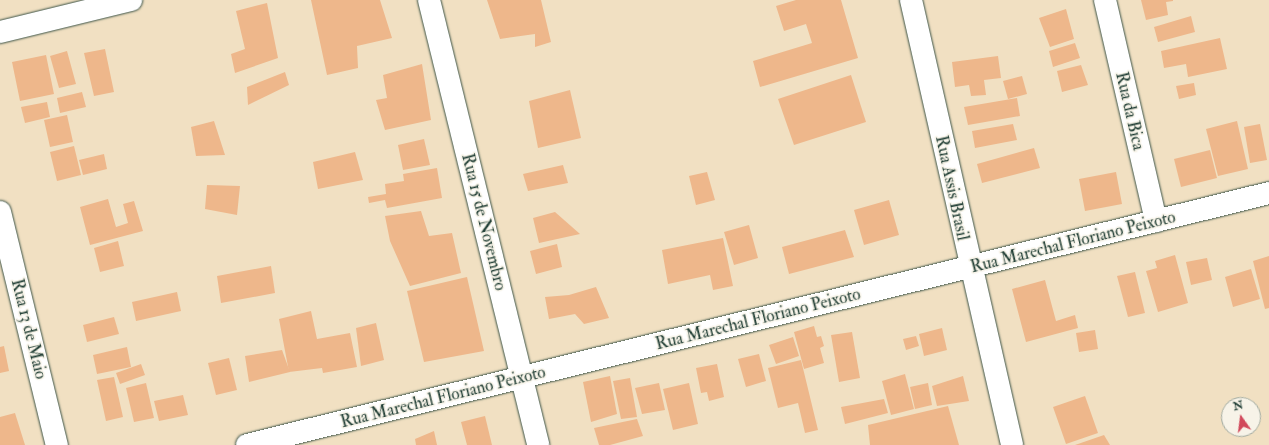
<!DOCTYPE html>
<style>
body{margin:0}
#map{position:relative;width:1269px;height:445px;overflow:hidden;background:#f1e0c2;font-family:"IM FELL Double Pica",serif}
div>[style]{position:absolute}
.building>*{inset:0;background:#eeb78b}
.roads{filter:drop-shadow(0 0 1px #3e5549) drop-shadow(0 0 1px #3e5549)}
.street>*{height:22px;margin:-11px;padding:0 11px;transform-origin:11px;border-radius:11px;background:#fff}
.secondary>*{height:22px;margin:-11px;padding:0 11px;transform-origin:11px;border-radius:11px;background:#fff}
span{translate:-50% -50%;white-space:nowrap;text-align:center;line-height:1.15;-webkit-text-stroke:3px #f7f3e8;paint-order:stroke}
.street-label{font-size:17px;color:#1f3d34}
.north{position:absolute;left:1221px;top:397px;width:40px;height:40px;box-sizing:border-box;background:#f7f3e8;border:1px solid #a1aaa0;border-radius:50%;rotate:346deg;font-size:11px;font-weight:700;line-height:16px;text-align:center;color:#1f3d34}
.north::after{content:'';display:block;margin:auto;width:14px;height:18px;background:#d1495b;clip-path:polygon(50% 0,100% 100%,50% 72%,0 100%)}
</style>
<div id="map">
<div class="building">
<i style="clip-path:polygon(311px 0,380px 0,392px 38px,357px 46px,358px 68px,327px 75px)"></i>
<i style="clip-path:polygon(487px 0,541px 0,551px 42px,535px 47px,535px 34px,500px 39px)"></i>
<i style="clip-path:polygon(796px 0,841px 0,858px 58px,760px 87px,753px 61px,812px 43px,806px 24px,784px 31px,776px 6px)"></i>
<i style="clip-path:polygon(1141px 0,1173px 0,1173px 1px,1166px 2px,1168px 15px,1146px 20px)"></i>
<i style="clip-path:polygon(267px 3px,278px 58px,235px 73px,231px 54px,245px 49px,236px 11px)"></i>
<i style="clip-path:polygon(1066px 9px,1074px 39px,1050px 47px,1039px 18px)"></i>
<i style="clip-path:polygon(1191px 16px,1195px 32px,1158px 42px,1154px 27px)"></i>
<i style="clip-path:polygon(1220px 38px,1227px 69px,1188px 77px,1186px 64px,1164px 68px,1161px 51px)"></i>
<i style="clip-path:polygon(1075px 43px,1080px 58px,1053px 67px,1049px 51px)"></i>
<i style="clip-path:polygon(105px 49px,114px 92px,94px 96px,84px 53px)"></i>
<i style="clip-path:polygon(67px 51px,76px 84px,59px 88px,50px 56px)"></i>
<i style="clip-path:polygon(46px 55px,54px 94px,20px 101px,12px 62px)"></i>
<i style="clip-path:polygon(998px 56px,1001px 78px,984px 80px,986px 95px,971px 96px,969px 85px,955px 87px,952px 62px)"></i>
<i style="clip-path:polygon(422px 64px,431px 120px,385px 130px,376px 100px,387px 98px,383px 75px)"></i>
<i style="clip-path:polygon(1081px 65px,1088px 85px,1062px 92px,1057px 71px)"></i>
<i style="clip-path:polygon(285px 72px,289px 85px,248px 105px,247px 87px)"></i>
<i style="clip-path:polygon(851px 75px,866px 122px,794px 145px,778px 99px)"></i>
<i style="clip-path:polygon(1022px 76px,1027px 94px,1008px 99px,1003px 81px)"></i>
<i style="clip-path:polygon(1194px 83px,1196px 95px,1179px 99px,1176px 86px)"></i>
<i style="clip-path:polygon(570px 90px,581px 138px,538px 148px,529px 101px)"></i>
<i style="clip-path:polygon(82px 92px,86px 107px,60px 113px,57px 98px)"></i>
<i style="clip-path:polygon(1017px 98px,1020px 116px,968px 125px,964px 107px)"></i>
<i style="clip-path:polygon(47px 102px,50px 117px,25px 123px,21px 107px)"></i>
<i style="clip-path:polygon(67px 115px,73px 142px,50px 147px,44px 120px)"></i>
<i style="clip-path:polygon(214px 121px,225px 155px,196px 156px,191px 127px)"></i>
<i style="clip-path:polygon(1237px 121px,1248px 169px,1218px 176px,1206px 129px)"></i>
<i style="clip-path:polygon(1013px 124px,1017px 140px,975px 148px,972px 131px)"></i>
<i style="clip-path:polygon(1260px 124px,1267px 160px,1250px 163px,1244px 127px)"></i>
<i style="clip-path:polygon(424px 139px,430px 165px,403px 170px,398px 145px)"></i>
<i style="clip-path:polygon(74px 146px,81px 175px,57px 181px,50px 152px)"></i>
<i style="clip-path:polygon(1034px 148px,1040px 168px,982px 183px,977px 164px)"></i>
<i style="clip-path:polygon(1210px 150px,1217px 178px,1181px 187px,1174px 159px)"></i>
<i style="clip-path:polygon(355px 152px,363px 180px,318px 189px,313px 162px)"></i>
<i style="clip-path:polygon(104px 154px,107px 169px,83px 175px,79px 160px)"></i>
<i style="clip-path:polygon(563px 165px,568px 183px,528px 191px,523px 174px)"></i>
<i style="clip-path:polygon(437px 168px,442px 198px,387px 208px,385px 200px,369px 203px,368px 197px,386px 194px,385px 184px,404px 181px,403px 174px)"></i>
<i style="clip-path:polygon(707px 172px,715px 200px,696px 205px,689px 176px)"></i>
<i style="clip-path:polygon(1116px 172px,1122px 204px,1085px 211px,1079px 179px)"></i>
<i style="clip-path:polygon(207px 185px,240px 186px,237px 215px,205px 209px)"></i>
<i style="clip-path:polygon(108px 199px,116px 227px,128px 223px,123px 204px,134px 201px,143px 231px,90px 245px,80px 207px)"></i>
<i style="clip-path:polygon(889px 200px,899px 235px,864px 245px,854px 210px)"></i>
<i style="clip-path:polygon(421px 211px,429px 236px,452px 233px,461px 273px,410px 286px,390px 241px,385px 216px)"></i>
<i style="clip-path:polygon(555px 212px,580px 234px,539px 243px,533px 218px)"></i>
<i style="clip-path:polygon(749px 225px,758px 258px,734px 265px,724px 232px)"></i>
<i style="clip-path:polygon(845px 230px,854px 257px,789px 274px,782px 247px)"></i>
<i style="clip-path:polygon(723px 238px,733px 286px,713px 290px,710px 275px,668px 284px,662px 250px)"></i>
<i style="clip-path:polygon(118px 241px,124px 266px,100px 272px,94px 248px)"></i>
<i style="clip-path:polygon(557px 244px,562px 267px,536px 274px,530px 251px)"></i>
<i style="clip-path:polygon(1175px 255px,1188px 303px,1158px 312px,1146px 271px,1157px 268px,1155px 261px)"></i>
<i style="clip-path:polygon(1269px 256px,1269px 308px,1265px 309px,1253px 261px)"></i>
<i style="clip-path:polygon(1207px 258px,1212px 280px,1191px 285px,1186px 262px)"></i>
<i style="clip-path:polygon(271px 266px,275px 293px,221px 303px,217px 276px)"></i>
<i style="clip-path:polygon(1251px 269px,1260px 299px,1233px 307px,1225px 277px)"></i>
<i style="clip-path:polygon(1135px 272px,1145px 313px,1128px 317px,1117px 276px)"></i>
<i style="clip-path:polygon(467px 277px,484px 351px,424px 362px,407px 291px)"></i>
<i style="clip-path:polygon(1045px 280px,1056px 321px,1075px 315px,1078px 328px,1026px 342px,1012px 289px)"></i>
<i style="clip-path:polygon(596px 287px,609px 318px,584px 324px,575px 314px,549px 319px,545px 297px,569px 295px)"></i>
<i style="clip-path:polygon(177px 292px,181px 311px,136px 321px,132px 302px)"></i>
<i style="clip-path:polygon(311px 311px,317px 339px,350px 333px,357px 367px,323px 373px,322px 368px,289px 372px,279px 319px)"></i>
<i style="clip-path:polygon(114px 317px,119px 334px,87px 342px,83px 325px)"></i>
<i style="clip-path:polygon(376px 323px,384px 360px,361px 366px,356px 328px)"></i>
<i style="clip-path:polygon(814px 326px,817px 337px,821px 336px,824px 346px,820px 348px,824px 363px,804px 369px,794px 332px)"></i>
<i style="clip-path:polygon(942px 328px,947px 350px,924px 356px,919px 334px)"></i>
<i style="clip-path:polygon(1095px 330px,1098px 349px,1079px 352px,1076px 333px)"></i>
<i style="clip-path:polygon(852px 332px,860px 378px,839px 382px,831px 335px)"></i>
<i style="clip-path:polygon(916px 336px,919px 346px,906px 350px,903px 339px)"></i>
<i style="clip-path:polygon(793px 337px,799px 356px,776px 364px,769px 345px)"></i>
<i style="clip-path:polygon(4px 346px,9px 371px,0 373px,0 347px)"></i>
<i style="clip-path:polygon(127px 347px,131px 367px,97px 374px,93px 355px)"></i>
<i style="clip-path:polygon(282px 350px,290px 372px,249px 382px,245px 356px)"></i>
<i style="clip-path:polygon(759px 354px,766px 381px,746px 387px,738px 359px)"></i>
<i style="clip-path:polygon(229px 358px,237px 390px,216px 395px,208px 363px)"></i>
<i style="clip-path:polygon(801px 360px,818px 430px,805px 433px,798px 403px,778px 408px,768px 368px)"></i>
<i style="clip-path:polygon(141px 364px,145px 375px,120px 384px,116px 373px)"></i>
<i style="clip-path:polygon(717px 364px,724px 397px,709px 401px,707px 392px,701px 393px,696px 368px)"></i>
<i style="clip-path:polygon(905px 374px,914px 409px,891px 415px,882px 381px)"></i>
<i style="clip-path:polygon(610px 376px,617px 414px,591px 422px,583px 382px)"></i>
<i style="clip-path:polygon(963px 376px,969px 401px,937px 406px,932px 386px)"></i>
<i style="clip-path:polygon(114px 377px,123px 417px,106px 421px,97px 380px)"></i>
<i style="clip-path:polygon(630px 378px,637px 417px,621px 419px,613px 381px)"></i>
<i style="clip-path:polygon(146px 383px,154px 418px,134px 422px,126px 388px)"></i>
<i style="clip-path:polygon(659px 383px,665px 410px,642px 414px,635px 388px)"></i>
<i style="clip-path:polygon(689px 383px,698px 424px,673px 430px,663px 389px)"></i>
<i style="clip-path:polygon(928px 383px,932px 405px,915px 409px,910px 387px)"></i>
<i style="clip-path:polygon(183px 395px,188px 415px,159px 421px,154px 401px)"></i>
<i style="clip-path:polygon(1085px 396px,1098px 433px,1066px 444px,1053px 407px)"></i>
<i style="clip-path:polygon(884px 399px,888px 413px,845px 424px,841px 407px)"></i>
<i style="clip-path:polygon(948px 406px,959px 445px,870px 445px,868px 425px)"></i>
<i style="clip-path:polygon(15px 413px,25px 445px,0 445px,0 417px)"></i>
<i style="clip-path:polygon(485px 416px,492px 445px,467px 445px,461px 422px)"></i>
<i style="clip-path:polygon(637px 419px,643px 436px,610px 445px,599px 445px,594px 428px)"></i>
<i style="clip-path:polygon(434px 431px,437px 445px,416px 445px,415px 439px)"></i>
<i style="clip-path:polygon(1104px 435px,1110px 445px,1075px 445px)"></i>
</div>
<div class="roads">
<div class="street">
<i style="left:429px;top:0;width:458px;rotate:76.2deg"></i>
<i style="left:911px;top:0;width:456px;rotate:77.2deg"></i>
<i style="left:1105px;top:0;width:227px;rotate:77deg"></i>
<i style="left:0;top:212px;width:240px;rotate:76.3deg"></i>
<i style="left:247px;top:445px;width:1053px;rotate:-13.85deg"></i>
</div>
<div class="secondary">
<i style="left:0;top:32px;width:135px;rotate:-13.7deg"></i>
</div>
</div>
<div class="street-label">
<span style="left:1130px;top:111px;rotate:77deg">Rua da Bica</span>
<span style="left:952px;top:188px;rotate:78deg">Rua Assis Brasil</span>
<span style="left:484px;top:222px;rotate:76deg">Rua 15 de Novembro</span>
<span style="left:1073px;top:242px;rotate:-14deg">Rua Marechal Floriano Peixoto</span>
<span style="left:758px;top:319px;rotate:-14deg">Rua Marechal Floriano Peixoto</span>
<span style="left:29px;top:329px;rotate:76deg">Rua 13 de Maio</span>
<span style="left:443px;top:397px;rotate:-14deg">Rua Marechal Floriano Peixoto</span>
</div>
<div class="north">N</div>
</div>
